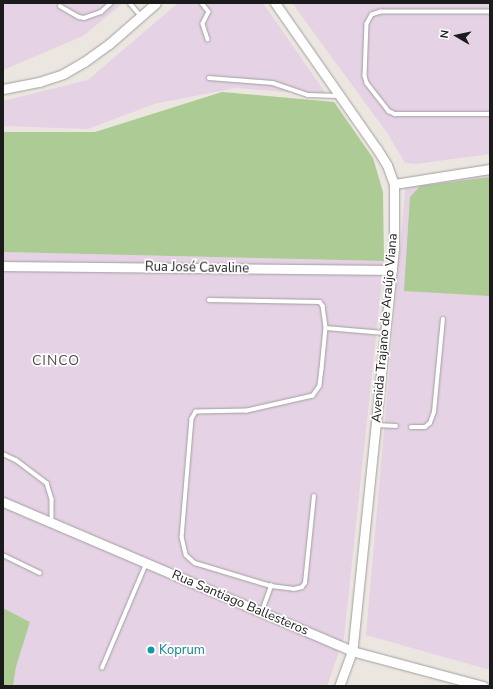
<!DOCTYPE html>
<meta charset="utf-8">
<style>
body{margin:0}
#map{position:relative;width:493px;height:689px;overflow:hidden;background:#ece6e0;font-family:"Nunito Sans",sans-serif}
div>[style]{position:absolute}
.industrial>*{inset:0;background:#e5d2e4}
.forest>*{inset:0;background:#adcb95}
.roads{filter:drop-shadow(0 0 1px #9f9f9f) drop-shadow(0 0 1px #9f9f9f)}
.service>*{height:3.5px;margin:-1.75px;padding:0 1.75px;transform-origin:1.75px;border-radius:1.75px;background:#fff}
.tertiary>*{height:9px;margin:-4.5px;padding:0 4.5px;transform-origin:4.5px;border-radius:4.5px;background:#fff}
.dots>*{width:11px;height:11px;translate:-50% -50%;box-sizing:border-box;border:2px solid #fff;border-radius:50%}
span{translate:-50% -50%;white-space:nowrap;text-align:center;line-height:1.15;-webkit-text-stroke:3.5px #fff;paint-order:stroke}
.street-label{font-size:13px;color:#1b1b1b}
.culture-label{font-size:13px;color:#0d838f}
.left{translate:0 -50%;text-align:left}
.neighbourhood-label{font-size:14px;color:#4e4e4e;letter-spacing:1px}
.frame{position:absolute;inset:0;border:4px solid #1b1b1b;pointer-events:none}
.north{position:absolute;left:437px;top:16px;width:40px;height:40px;-webkit-text-stroke:3px #fff;paint-order:stroke;rotate:279deg;font-size:11px;font-weight:700;line-height:16px;text-align:center;color:#1b1b1b}
.north::after{content:'';display:block;margin:auto;width:14px;height:18px;background:#1b1b1b;clip-path:polygon(50% 0,100% 100%,50% 72%,0 100%)}
</style>
<div id="map">
<div class="industrial">
<i style="clip-path:polygon(3px 3px,123px 3px,83px 36px,3px 70px)"></i>
<i style="clip-path:polygon(178px 3px,263px 3px,327px 95px,236px 88px,154px 104px,88px 129px,3px 126px,3px 101px,88px 80px)"></i>
<i style="clip-path:polygon(292px 3px,490px 3px,490px 154px,416px 164px,405px 163px,388px 134px)"></i>
<i style="clip-path:polygon(490px 171px,490px 670px,366px 635px,406px 181px)"></i>
<i style="clip-path:polygon(3px 252px,384px 261px,344px 638px,327px 686px,13px 686px,16px 667px,30px 622px,3px 608px)"></i>
</div>
<div class="forest">
<i style="clip-path:polygon(222px 92px,334px 102px,373px 158px,383px 192px,384px 261px,3px 252px,3px 132px,95px 132px)"></i>
<i style="clip-path:polygon(490px 177px,490px 296px,404px 291px,410px 197px,420px 186px)"></i>
<i style="clip-path:polygon(3px 608px,30px 622px,16px 667px,13px 686px,3px 686px)"></i>
</div>
<div class="roads">
<div class="service">
<i style="left:130px;top:3px;width:16px;rotate:50deg"></i>
<i style="left:202px;top:3px;width:11px;rotate:52deg"></i>
<i style="left:209px;top:12px;width:13px;rotate:117deg"></i>
<i style="left:203px;top:24px;width:16px;rotate:72deg"></i>
<i style="left:60px;top:6px;width:22px;rotate:30deg"></i>
<i style="left:79px;top:17px;width:5px;rotate:11deg"></i>
<i style="left:84px;top:18px;width:18px;rotate:-19deg"></i>
<i style="left:101px;top:12px;width:13px;rotate:-42deg"></i>
<i style="left:490px;top:12px;width:109px;rotate:180deg"></i>
<i style="left:381px;top:12px;width:9px;rotate:162deg"></i>
<i style="left:372px;top:15px;width:10px;rotate:119deg"></i>
<i style="left:367px;top:24px;width:52px;rotate:92.2deg"></i>
<i style="left:365px;top:76px;width:7px;rotate:74deg"></i>
<i style="left:367px;top:83px;width:36px;rotate:52deg"></i>
<i style="left:389px;top:111px;width:7px;rotate:27deg"></i>
<i style="left:395px;top:114px;width:95px"></i>
<i style="left:209px;top:78px;width:64px;rotate:4.5deg"></i>
<i style="left:273px;top:83px;width:37px;rotate:19deg"></i>
<i style="left:308px;top:95px;width:30px;rotate:2deg"></i>
<i style="left:209px;top:300px;width:111px;rotate:1deg"></i>
<i style="left:320px;top:302px;width:5px;rotate:53deg"></i>
<i style="left:323px;top:306px;width:22px;rotate:82deg"></i>
<i style="left:326px;top:328px;width:41px;rotate:95.6deg"></i>
<i style="left:322px;top:369px;width:17px;rotate:97deg"></i>
<i style="left:320px;top:386px;width:12px;rotate:125deg"></i>
<i style="left:313px;top:396px;width:68px;rotate:167.2deg"></i>
<i style="left:247px;top:411px;width:51px;rotate:178.9deg"></i>
<i style="left:196px;top:412px;width:8px;rotate:120deg"></i>
<i style="left:192px;top:419px;width:118px;rotate:94.8deg"></i>
<i style="left:182px;top:537px;width:18px;rotate:77deg"></i>
<i style="left:186px;top:555px;width:12px;rotate:42deg"></i>
<i style="left:195px;top:563px;width:79px;rotate:16.8deg"></i>
<i style="left:271px;top:586px;width:23px;rotate:7deg"></i>
<i style="left:294px;top:589px;width:8px;rotate:-14deg"></i>
<i style="left:302px;top:587px;width:5px;rotate:-53deg"></i>
<i style="left:305px;top:583px;width:87px;rotate:-84.1deg"></i>
<i style="left:326px;top:328px;width:58px;rotate:4.9deg"></i>
<i style="left:377px;top:425px;width:19px;rotate:3deg"></i>
<i style="left:411px;top:427px;width:14px"></i>
<i style="left:425px;top:427px;width:6px;rotate:-39deg"></i>
<i style="left:430px;top:423px;width:12px;rotate:-70deg"></i>
<i style="left:434px;top:412px;width:93px;rotate:-84.5deg"></i>
<i style="left:3px;top:454px;width:14px;rotate:25deg"></i>
<i style="left:16px;top:460px;width:39px;rotate:37deg"></i>
<i style="left:47px;top:483px;width:17px;rotate:73deg"></i>
<i style="left:52px;top:499px;width:22px;rotate:90deg"></i>
<i style="left:3px;top:555px;width:41px;rotate:25.9deg"></i>
<i style="left:262px;top:611px;width:27px;rotate:-70deg"></i>
<i style="left:102px;top:668px;width:113px;rotate:-67.1deg"></i>
</div>
<div class="tertiary">
<i style="left:275px;top:3px;width:178px;rotate:55.1deg"></i>
<i style="left:377px;top:149px;width:19px;rotate:58deg"></i>
<i style="left:387px;top:165px;width:20px;rotate:70deg"></i>
<i style="left:394px;top:184px;width:64px;rotate:90deg"></i>
<i style="left:394px;top:248px;width:405px;rotate:95.9deg"></i>
<i style="left:352px;top:651px;width:37px;rotate:110deg"></i>
<i style="left:3px;top:89px;width:37px;rotate:-11deg"></i>
<i style="left:39px;top:82px;width:25px;rotate:-18deg"></i>
<i style="left:63px;top:74px;width:24px;rotate:-30deg"></i>
<i style="left:84px;top:62px;width:31px;rotate:-36deg"></i>
<i style="left:109px;top:44px;width:62px;rotate:-41.1deg"></i>
<i style="left:394px;top:184px;width:97px;rotate:-8.9deg"></i>
<i style="left:3px;top:266px;width:389px;rotate:0.6deg"></i>
<i style="left:3px;top:502px;width:379px;rotate:23.1deg"></i>
<i style="left:352px;top:651px;width:136px;rotate:15deg"></i>
</div>
</div>
<div class="dots">
<i style="left:151px;top:650px;background:#0f9aa8"></i>
</div>
<div class="street-label">
<span style="left:197px;top:268px;rotate:1deg">Rua José Cavaline</span>
<span style="left:385px;top:328px;rotate:-85deg">Avenida Trajano de Araújo Viana</span>
<span style="left:240px;top:603px;rotate:23deg">Rua Santiago Ballesteros</span>
</div>
<div class="culture-label">
<span class="left" style="left:159px;top:650px">Koprum</span>
</div>
<div class="neighbourhood-label">
<span style="left:56px;top:361px">CINCO</span>
</div>
<div class="frame"></div>
<div class="north">N</div>
</div>
